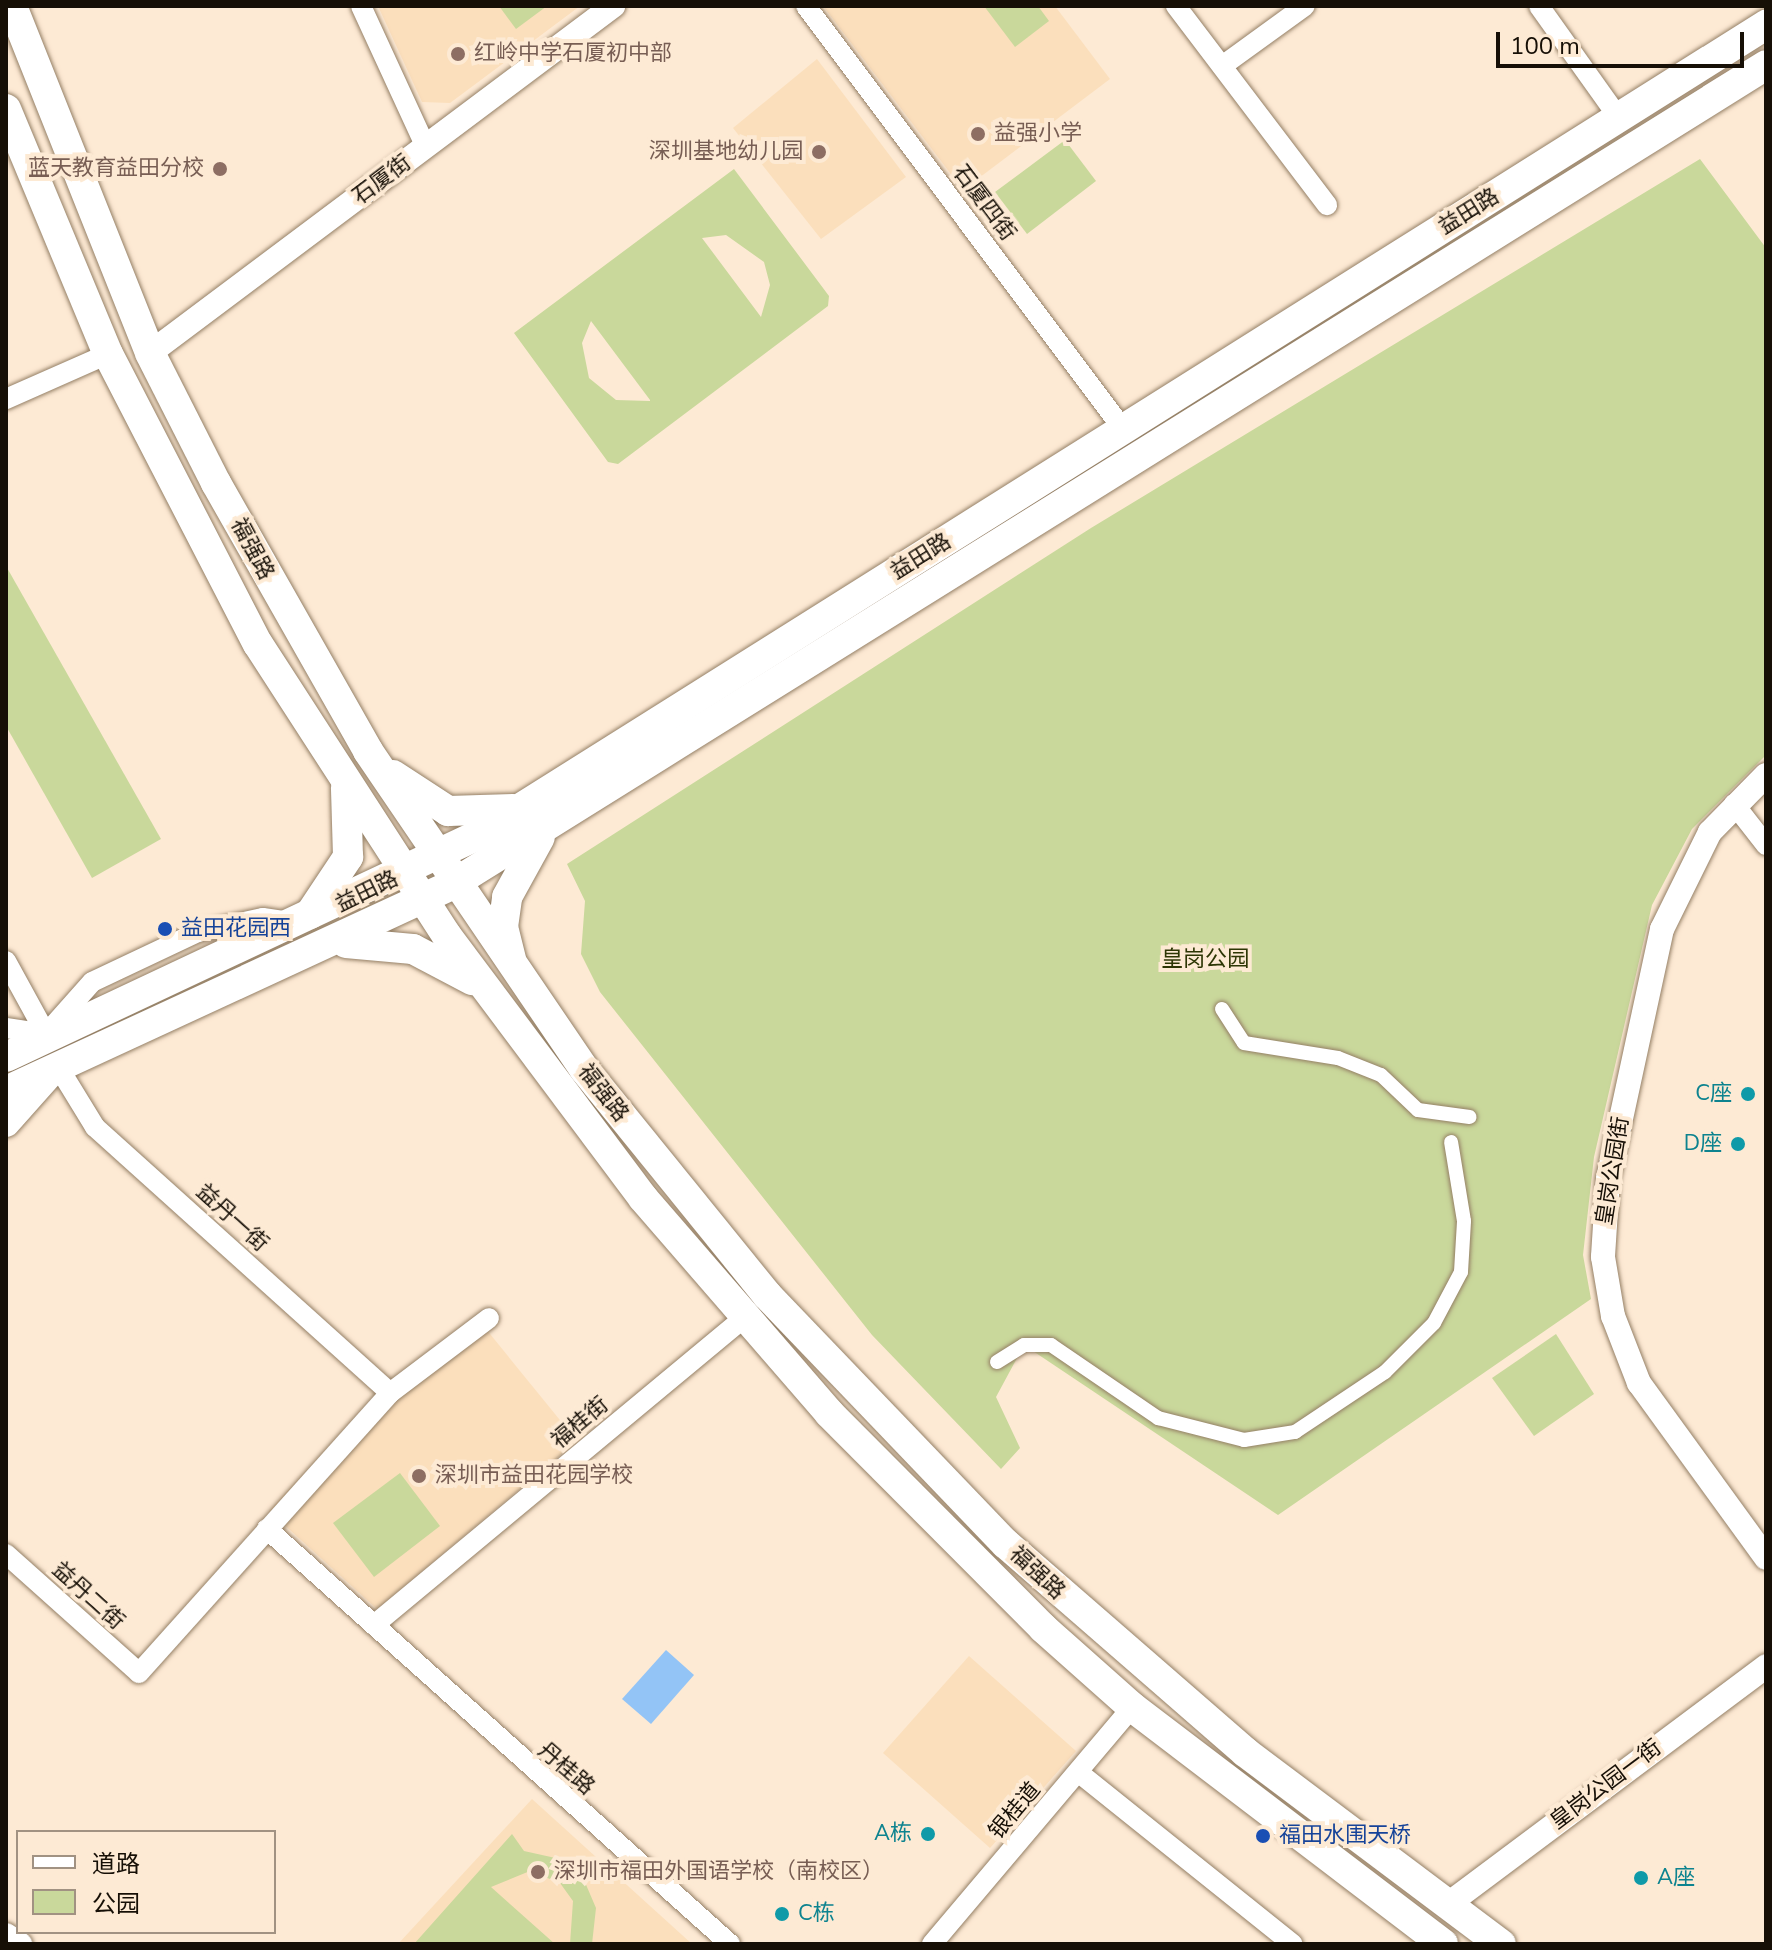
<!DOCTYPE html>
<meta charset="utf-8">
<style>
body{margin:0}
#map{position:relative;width:1772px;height:1950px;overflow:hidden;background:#fdead4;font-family:"Nunito Sans","Noto Sans SC",sans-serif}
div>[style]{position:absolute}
.built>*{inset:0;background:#fbdfbc}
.green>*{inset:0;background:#c9d89b}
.water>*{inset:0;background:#93c4f6}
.roads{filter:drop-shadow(0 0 2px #947f65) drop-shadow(0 0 2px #947f65)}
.pedestrian>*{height:14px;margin:-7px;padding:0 7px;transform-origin:7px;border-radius:7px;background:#fff}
.minor>*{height:20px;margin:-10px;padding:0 10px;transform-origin:10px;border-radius:10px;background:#fff}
.tertiary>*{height:24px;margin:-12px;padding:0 12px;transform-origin:12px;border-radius:12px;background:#fff}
.secondary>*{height:28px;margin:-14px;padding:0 14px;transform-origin:14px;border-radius:14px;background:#fff}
.primary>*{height:30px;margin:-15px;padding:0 15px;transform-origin:15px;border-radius:15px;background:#fff}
.dots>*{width:22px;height:22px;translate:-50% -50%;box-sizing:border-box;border:4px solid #fdead4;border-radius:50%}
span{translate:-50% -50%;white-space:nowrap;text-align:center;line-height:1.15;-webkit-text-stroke:8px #fdead4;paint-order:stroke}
.education-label{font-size:22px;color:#785e54}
.left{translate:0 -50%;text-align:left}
.right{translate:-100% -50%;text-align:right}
.street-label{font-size:22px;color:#160f06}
.transit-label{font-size:22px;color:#164399}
.park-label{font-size:22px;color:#2d3604}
.culture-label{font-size:22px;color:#0d838f}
.frame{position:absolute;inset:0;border:8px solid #160f06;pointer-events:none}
.legend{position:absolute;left:16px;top:1830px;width:260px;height:104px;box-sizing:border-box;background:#fdead4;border:2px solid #a19282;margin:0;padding:10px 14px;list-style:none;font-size:24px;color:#160f06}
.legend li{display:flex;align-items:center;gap:16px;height:40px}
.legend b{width:40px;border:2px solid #a19282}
.scale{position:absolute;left:1496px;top:32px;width:248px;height:36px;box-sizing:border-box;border:4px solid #160f06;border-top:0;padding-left:10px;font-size:24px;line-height:28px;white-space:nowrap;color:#160f06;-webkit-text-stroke:6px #fdead4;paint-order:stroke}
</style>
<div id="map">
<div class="built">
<i style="clip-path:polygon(378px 6px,580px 6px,450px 103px,422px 102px)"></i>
<i style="clip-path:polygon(823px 6px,1055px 6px,1110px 79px,963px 190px)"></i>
<i style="clip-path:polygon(817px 59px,906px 177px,821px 239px,733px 128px)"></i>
<i style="clip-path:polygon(477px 1318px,577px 1441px,377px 1609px,269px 1511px,377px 1395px)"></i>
<i style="clip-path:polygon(969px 1656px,1076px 1751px,990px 1848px,883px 1753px)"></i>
<i style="clip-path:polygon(532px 1799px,692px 1944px,398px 1944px)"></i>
</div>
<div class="green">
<i style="clip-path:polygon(499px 6px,547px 6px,516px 29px)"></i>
<i style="clip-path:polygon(984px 6px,1038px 6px,1049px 21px,1015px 47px)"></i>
<i style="clip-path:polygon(1065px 140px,1096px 181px,1027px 234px,995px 192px)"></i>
<i style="clip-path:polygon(1700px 159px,1766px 248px,1766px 755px,1692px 829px,1652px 905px,1594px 1157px,1583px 1255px,1591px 1299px,1278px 1515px,1024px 1345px,996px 1397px,1020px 1448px,1001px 1469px,872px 1335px,600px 992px,581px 954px,585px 901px,567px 864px,1091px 528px)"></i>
<i style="clip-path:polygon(evenodd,734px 169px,829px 296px,828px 306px,618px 464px,608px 462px,514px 333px,734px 169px,726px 235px,764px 262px,770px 285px,761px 317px,702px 238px,726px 235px,734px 169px,591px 321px,650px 400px,650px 401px,616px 400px,589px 378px,582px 343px,591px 321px)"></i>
<i style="clip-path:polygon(6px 566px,161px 839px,92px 878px,6px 726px)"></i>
<i style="clip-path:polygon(1556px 1334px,1594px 1394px,1534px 1436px,1492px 1378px)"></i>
<i style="clip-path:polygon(400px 1473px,440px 1526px,374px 1577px,333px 1523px)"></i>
<i style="clip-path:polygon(512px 1834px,524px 1851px,560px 1859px,584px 1880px,596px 1908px,592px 1944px,570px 1944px,573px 1901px,560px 1883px,530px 1871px,491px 1887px,555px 1944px,414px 1944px)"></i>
</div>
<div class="water">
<i style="clip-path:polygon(666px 1650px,694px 1675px,651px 1724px,622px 1699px)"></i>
</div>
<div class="roads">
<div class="pedestrian">
<i style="left:1222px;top:1009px;width:40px;rotate:57.1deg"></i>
<i style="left:1244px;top:1043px;width:95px;rotate:9.1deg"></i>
<i style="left:1338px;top:1058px;width:46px;rotate:21.6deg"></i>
<i style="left:1381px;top:1075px;width:51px;rotate:43.4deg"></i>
<i style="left:1418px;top:1110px;width:52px;rotate:7.7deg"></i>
<i style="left:997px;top:1362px;width:32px;rotate:-32deg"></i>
<i style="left:1024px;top:1345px;width:27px"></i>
<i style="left:1051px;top:1345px;width:130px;rotate:34.3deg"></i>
<i style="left:1158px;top:1418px;width:89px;rotate:14.3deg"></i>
<i style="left:1244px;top:1440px;width:52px;rotate:-8.9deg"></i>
<i style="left:1295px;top:1432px;width:108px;rotate:-33.7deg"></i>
<i style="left:1385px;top:1372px;width:69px;rotate:-45deg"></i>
<i style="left:1434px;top:1323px;width:58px;rotate:-62.1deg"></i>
<i style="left:1461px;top:1272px;width:51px;rotate:-86.6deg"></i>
<i style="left:1464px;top:1221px;width:80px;rotate:-99.3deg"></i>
</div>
<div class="minor">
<i style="left:361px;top:6px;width:155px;rotate:65.3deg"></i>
<i style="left:806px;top:6px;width:529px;rotate:53.15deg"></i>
<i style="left:1176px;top:6px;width:250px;rotate:52.8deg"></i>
<i style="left:1539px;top:6px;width:138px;rotate:54.5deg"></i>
<i style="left:1222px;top:66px;width:102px;rotate:-35.9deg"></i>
<i style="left:6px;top:399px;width:111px;rotate:-23.8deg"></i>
<i style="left:1734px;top:804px;width:52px;rotate:52deg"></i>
<i style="left:6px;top:961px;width:83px;rotate:61.3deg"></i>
<i style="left:6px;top:1028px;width:40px;rotate:8.5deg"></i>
<i style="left:46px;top:1034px;width:69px;rotate:-48.5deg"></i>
<i style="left:92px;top:982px;width:117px;rotate:-25.3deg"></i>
<i style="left:198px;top:932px;width:66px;rotate:-12.2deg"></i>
<i style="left:263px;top:918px;width:29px;rotate:8deg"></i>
<i style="left:57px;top:1065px;width:73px;rotate:58.5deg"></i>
<i style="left:95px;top:1127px;width:397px;rotate:42deg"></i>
<i style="left:267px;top:1529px;width:622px;rotate:41.87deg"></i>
<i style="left:6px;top:1554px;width:178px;rotate:41.8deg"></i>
<i style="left:139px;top:1673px;width:376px;rotate:-48.1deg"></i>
<i style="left:390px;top:1393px;width:124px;rotate:-37.1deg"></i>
<i style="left:374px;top:1625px;width:479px;rotate:-39.7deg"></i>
<i style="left:1078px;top:1772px;width:275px;rotate:38.7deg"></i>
<i style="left:932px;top:1944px;width:310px;rotate:-49.8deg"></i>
</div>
<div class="tertiary">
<i style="left:150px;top:353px;width:579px;rotate:-36.85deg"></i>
<i style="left:1766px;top:775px;width:80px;rotate:134.5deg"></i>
<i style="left:1710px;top:832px;width:108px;rotate:116.3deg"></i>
<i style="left:1662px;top:929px;width:256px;rotate:102.2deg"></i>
<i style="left:1608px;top:1179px;width:78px;rotate:93.7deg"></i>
<i style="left:1603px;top:1257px;width:60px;rotate:80.4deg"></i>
<i style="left:1613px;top:1316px;width:72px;rotate:68.8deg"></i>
<i style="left:1639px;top:1383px;width:216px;rotate:54deg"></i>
<i style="left:1447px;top:1905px;width:399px;rotate:-36.8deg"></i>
<i style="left:6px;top:1935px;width:17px;rotate:33deg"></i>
</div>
<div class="secondary">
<i style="left:6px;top:1123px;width:71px;rotate:-48.4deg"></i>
</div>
<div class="primary">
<i style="left:12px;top:6px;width:373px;rotate:68.3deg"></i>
<i style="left:150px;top:353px;width:146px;rotate:63.1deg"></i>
<i style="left:216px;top:483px;width:308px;rotate:60.4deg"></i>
<i style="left:368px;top:751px;width:384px;rotate:55.8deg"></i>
<i style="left:584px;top:1069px;width:291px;rotate:51deg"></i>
<i style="left:767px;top:1295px;width:345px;rotate:46.2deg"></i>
<i style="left:1006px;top:1544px;width:317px;rotate:41deg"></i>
<i style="left:1245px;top:1752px;width:320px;rotate:36.9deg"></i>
<i style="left:6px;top:109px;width:265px;rotate:67.4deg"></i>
<i style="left:108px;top:354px;width:326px;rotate:62.7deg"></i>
<i style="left:258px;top:644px;width:348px;rotate:57.1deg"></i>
<i style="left:447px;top:936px;width:327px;rotate:53.2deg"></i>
<i style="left:643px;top:1198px;width:284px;rotate:49.1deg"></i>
<i style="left:829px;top:1413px;width:303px;rotate:45.1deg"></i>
<i style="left:1043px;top:1628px;width:119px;rotate:41.6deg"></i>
<i style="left:1132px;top:1707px;width:391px;rotate:37.3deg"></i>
<i style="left:393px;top:775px;width:66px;rotate:33.2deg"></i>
<i style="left:448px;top:811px;width:65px;rotate:-1.8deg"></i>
<i style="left:310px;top:914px;width:69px;rotate:-56.3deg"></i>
<i style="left:348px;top:857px;width:69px;rotate:-91.7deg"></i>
<i style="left:346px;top:943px;width:67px;rotate:5.1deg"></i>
<i style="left:413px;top:949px;width:67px;rotate:27.7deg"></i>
<i style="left:511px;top:959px;width:33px;rotate:-104deg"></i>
<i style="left:503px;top:927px;width:30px;rotate:-82deg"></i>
<i style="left:507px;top:897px;width:68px;rotate:-61.2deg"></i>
<i style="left:6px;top:1057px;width:522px;rotate:-25.19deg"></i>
<i style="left:478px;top:835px;width:1522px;rotate:-32.17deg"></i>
<i style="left:6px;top:1091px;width:493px;rotate:-24.8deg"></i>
<i style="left:453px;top:884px;width:1547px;rotate:-31.95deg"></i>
</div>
</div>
<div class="dots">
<i style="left:458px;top:54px;background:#8d6e63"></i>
<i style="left:978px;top:134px;background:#8d6e63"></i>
<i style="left:819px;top:152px;background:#8d6e63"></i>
<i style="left:220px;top:169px;background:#8d6e63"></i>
<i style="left:165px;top:929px;background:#1a4fb4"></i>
<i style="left:1748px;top:1094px;background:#0f9aa8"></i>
<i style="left:1738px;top:1144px;background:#0f9aa8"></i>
<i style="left:419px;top:1476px;background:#8d6e63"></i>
<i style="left:928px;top:1834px;background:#0f9aa8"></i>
<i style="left:1263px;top:1836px;background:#1a4fb4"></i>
<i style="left:538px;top:1872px;background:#8d6e63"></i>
<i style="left:1641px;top:1878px;background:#0f9aa8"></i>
<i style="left:782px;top:1914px;background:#0f9aa8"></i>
</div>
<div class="education-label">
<span class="left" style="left:474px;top:54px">红岭中学石厦初中部</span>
<span class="left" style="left:994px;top:134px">益强小学</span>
<span class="right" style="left:803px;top:152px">深圳基地幼儿园</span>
<span class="right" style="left:204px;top:169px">蓝天教育益田分校</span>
<span class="left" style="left:435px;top:1476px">深圳市益田花园学校</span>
<span class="left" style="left:554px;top:1872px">深圳市福田外国语学校（南校区）</span>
</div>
<div class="street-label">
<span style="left:382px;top:180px;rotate:-37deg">石厦街</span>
<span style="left:984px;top:203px;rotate:53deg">石厦四街</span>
<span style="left:1469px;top:212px;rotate:-32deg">益田路</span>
<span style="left:252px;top:549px;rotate:62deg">福强路</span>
<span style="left:921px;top:557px;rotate:-32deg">益田路</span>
<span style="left:367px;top:892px;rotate:-26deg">益田路</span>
<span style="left:603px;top:1093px;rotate:52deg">福强路</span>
<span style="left:1613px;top:1171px;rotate:-81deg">皇岗公园街</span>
<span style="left:232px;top:1218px;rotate:42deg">益丹一街</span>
<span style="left:580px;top:1423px;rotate:-40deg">福桂街</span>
<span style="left:1037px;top:1573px;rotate:43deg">福强路</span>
<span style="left:88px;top:1596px;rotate:42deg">益丹二街</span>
<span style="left:566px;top:1769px;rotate:41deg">丹桂路</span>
<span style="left:1606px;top:1785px;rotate:-37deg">皇岗公园一街</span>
<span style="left:1015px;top:1811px;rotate:-50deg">银桂道</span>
</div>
<div class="transit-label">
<span class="left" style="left:181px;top:929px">益田花园西</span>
<span class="left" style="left:1279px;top:1836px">福田水围天桥</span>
</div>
<div class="park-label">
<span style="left:1205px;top:960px">皇岗公园</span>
</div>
<div class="culture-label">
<span class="right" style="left:1732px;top:1094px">C座</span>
<span class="right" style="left:1722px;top:1144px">D座</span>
<span class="right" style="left:912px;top:1834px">A栋</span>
<span class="left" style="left:1657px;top:1878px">A座</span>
<span class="left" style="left:798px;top:1914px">C栋</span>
</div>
<div class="frame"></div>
<ul class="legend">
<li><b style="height:10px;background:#fff"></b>道路</li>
<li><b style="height:22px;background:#c9d89b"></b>公园</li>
</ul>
<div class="scale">100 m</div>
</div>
